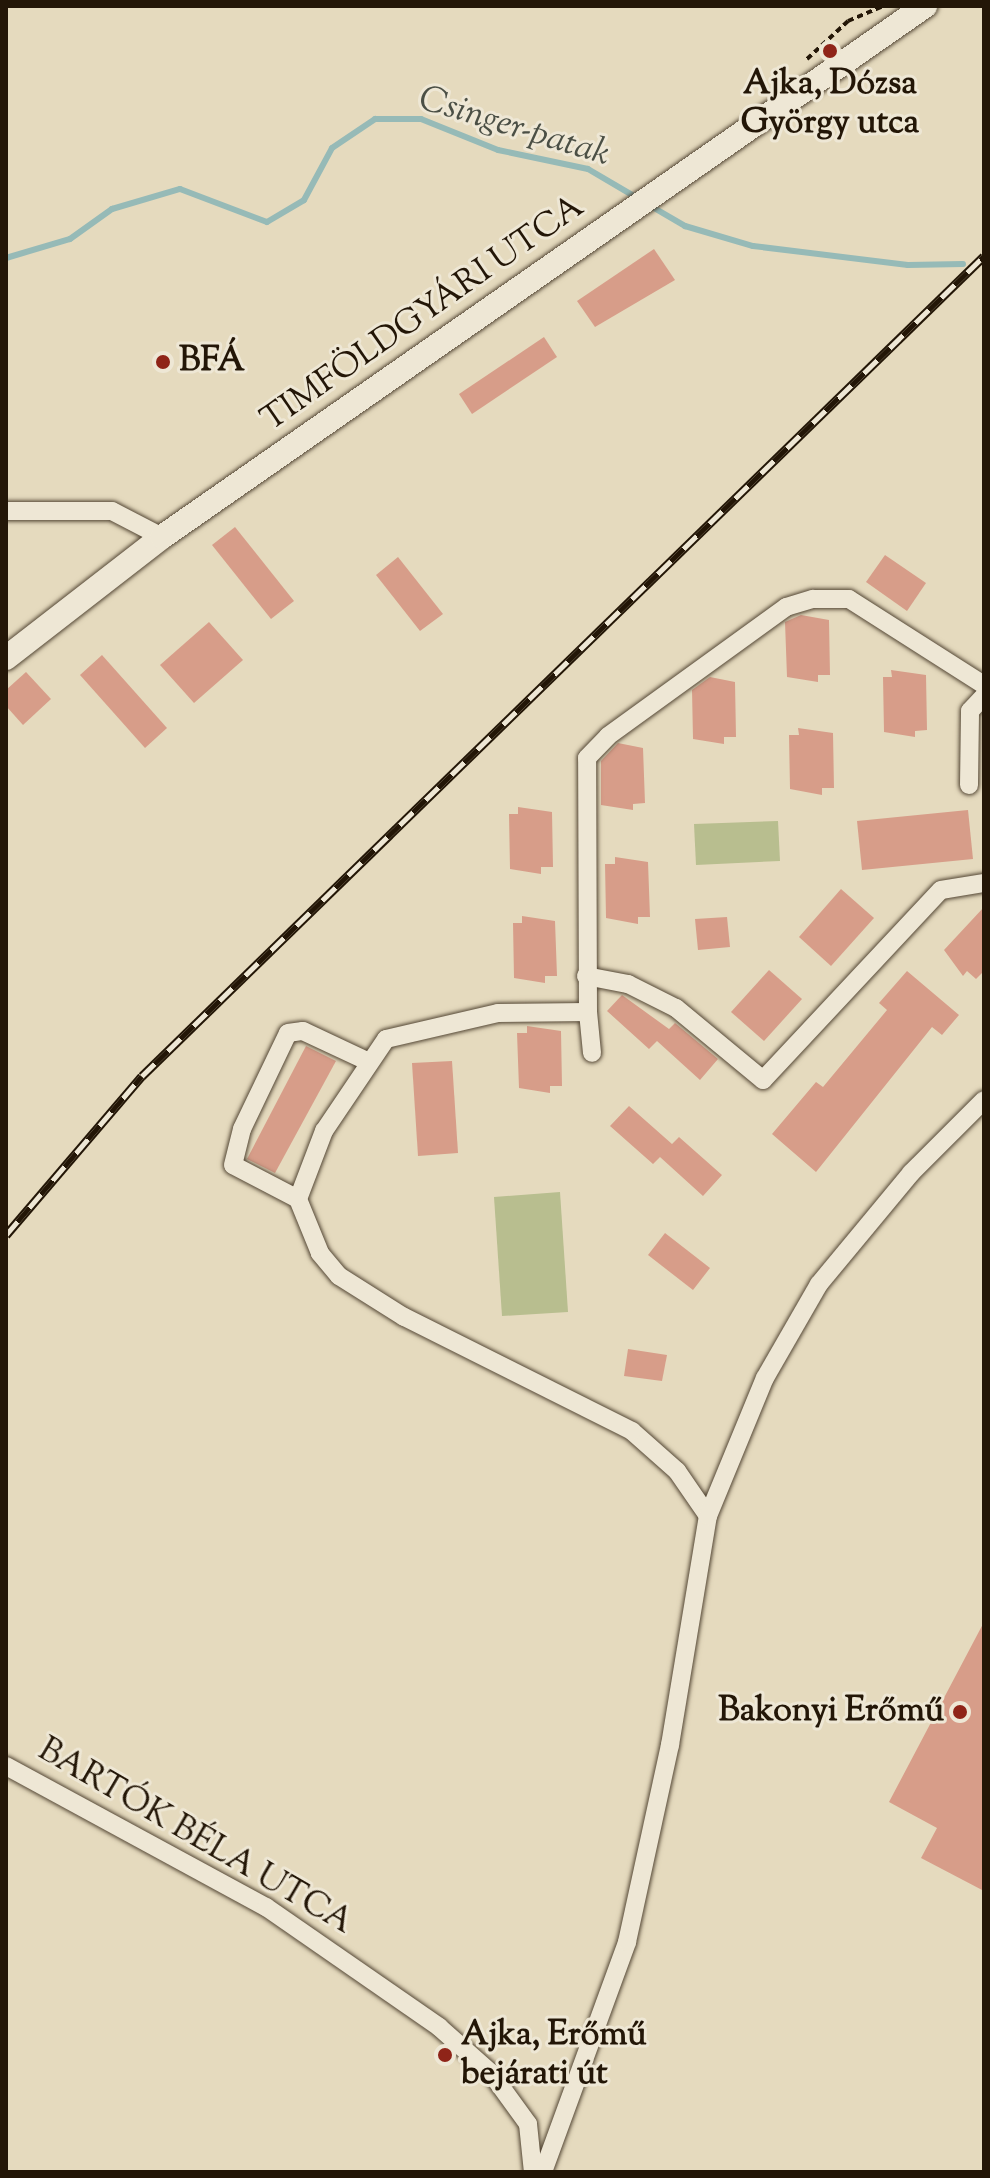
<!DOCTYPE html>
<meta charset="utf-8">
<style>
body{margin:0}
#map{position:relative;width:990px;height:2178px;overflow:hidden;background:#e5dabe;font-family:"Sorts Mill Goudy",serif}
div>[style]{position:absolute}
.green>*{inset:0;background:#b8be8f}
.stream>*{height:6px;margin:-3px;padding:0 3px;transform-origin:3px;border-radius:3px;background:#96bab7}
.building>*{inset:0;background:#d79d89}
.path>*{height:4px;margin-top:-2px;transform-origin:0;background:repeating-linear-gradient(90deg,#231607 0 6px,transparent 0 10px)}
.roads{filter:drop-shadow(0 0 2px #544735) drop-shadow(0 0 2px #544735)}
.minor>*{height:18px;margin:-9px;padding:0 9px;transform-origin:9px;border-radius:9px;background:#eee7d5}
.secondary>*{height:24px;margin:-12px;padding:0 12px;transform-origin:12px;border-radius:12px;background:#eee7d5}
.rail>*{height:9px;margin-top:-4.5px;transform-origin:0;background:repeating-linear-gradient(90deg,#eee7d5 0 18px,#231607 0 36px);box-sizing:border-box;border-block:2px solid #231607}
.dots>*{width:22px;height:22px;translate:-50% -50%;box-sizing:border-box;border:4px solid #eee7d5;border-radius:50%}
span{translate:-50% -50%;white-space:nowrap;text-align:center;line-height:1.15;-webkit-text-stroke:6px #eee7d5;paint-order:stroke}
.poi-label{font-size:34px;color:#231607;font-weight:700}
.left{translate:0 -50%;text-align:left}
.right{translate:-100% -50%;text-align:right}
.street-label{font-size:34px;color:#231607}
.water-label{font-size:36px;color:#4b4f45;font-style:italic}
.frame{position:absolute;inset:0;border:8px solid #231607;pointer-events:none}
</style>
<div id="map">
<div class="green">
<i style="clip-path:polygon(778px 821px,780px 861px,696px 865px,694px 824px)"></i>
<i style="clip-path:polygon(560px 1192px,568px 1312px,502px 1316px,494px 1197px)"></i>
</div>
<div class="stream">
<i style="left:649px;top:205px;width:42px;rotate:30.3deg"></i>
<i style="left:685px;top:226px;width:71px;rotate:16.4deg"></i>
<i style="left:753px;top:246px;width:156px;rotate:7deg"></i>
<i style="left:908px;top:265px;width:55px;rotate:-1deg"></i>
<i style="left:6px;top:258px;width:67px;rotate:-16.5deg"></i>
<i style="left:70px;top:239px;width:52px;rotate:-35.5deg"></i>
<i style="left:112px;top:209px;width:71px;rotate:-16.4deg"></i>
<i style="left:180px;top:189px;width:93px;rotate:20.8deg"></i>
<i style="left:267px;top:222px;width:43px;rotate:-30.7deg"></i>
<i style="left:304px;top:200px;width:59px;rotate:-61.7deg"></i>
<i style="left:332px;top:148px;width:52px;rotate:-34deg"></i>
<i style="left:375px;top:119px;width:46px"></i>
<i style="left:421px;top:119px;width:83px;rotate:21.9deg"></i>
<i style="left:498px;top:150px;width:92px;rotate:11.9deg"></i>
<i style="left:588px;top:169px;width:59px;rotate:30.5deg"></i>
</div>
<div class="building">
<i style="clip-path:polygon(654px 249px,675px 280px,595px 327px,577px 301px)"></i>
<i style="clip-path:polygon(544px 337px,557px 357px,472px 414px,459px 394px)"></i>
<i style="clip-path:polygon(235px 527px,294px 601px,271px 619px,212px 545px)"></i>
<i style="clip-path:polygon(885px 555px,926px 583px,907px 611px,866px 582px)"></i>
<i style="clip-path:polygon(398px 557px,443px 614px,420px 631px,376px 575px)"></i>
<i style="clip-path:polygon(801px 615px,829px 620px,830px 675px,818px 675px,818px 682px,787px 677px,785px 622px)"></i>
<i style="clip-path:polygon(209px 622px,243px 660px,194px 703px,160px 665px)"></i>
<i style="clip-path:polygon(102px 655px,167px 728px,145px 748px,80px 675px)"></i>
<i style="clip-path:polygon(891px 670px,926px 675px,927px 730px,915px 731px,915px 737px,884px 732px,883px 677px,892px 677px)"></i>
<i style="clip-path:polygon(26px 672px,51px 699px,23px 725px,6px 706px,6px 690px)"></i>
<i style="clip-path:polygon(710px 677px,735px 682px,736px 737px,724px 737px,724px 744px,693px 739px,692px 690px)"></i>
<i style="clip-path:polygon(798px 728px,833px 733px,834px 788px,822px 788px,822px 795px,790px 789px,789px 735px,799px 735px)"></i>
<i style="clip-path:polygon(618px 743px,643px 748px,645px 803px,633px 804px,633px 810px,601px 805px,601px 761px)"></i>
<i style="clip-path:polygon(518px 807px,552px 812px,553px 867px,541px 867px,541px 874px,510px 869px,509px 814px,518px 814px)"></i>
<i style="clip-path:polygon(968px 810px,973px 859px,862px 870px,857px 821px)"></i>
<i style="clip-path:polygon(615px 857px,648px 862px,650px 917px,638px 917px,638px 924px,606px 918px,605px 864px,615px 864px)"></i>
<i style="clip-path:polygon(841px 889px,874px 918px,831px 966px,799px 937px)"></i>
<i style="clip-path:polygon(984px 907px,984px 971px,976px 979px,967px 971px,963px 976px,944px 950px)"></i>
<i style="clip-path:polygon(522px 916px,555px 921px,557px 976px,545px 976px,545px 983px,514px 978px,513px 923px,522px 923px)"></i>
<i style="clip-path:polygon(727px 917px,730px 947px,698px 950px,695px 919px)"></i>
<i style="clip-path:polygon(769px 970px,802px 999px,764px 1041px,731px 1012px)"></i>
<i style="clip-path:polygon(907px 971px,959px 1015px,942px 1035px,932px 1027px,816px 1172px,772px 1134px,816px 1082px,823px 1087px,887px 1010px,879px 1003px)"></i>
<i style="clip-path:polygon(622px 995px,669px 1029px,675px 1023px,718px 1059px,700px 1080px,657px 1041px,649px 1049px,607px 1011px)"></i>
<i style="clip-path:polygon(527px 1026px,561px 1031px,562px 1086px,550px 1086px,550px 1093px,519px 1088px,517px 1033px,527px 1033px)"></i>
<i style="clip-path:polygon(306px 1046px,336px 1061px,275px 1173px,247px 1159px)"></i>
<i style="clip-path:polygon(452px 1061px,458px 1153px,418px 1156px,412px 1063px)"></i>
<i style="clip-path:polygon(629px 1106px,672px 1144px,679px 1137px,722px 1175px,703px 1196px,660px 1157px,653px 1164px,610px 1126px)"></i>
<i style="clip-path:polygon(665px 1233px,710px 1268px,693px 1290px,648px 1255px)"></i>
<i style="clip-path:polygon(628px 1349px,667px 1355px,662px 1381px,624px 1376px)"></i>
<i style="clip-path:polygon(984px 1622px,984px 1891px,921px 1858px,937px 1828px,889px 1802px)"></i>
</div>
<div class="path">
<i style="left:807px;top:59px;width:56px;rotate:-42.8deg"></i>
<i style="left:848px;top:21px;width:38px;rotate:-23deg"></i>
</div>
<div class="roads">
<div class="minor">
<i style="left:6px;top:511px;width:106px"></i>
<i style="left:112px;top:511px;width:56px;rotate:27.5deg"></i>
<i style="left:969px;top:785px;width:74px;rotate:-89.2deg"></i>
<i style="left:970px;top:711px;width:21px;rotate:-47deg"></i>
<i style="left:586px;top:976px;width:43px;rotate:10.8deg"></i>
<i style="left:628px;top:984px;width:54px;rotate:26.6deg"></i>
<i style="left:676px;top:1008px;width:113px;rotate:39.6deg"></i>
<i style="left:763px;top:1080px;width:260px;rotate:-46.9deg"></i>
<i style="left:941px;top:890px;width:44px;rotate:-9.2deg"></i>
<i style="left:588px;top:1012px;width:41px;rotate:84.4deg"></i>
<i style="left:298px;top:1199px;width:73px;rotate:-152.4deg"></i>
<i style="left:233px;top:1165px;width:37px;rotate:-76deg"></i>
<i style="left:242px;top:1129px;width:106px;rotate:-64.4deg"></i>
<i style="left:288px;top:1033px;width:15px;rotate:-8deg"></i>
<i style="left:303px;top:1031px;width:68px;rotate:25.1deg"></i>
<i style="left:708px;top:1516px;width:55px;rotate:-124.6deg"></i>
<i style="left:677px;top:1471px;width:60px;rotate:-138.4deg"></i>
<i style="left:632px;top:1431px;width:255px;rotate:-153.4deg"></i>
<i style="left:404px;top:1317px;width:77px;rotate:-147.8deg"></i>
<i style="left:339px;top:1276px;width:30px;rotate:-130deg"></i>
<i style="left:320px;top:1253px;width:58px;rotate:-112.2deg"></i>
<i style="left:298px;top:1199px;width:73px;rotate:-69.1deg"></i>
<i style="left:324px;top:1131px;width:111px;rotate:-56deg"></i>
<i style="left:386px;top:1039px;width:115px;rotate:-13.1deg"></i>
<i style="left:498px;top:1013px;width:90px;rotate:-0.6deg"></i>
<i style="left:588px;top:1012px;width:254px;rotate:-90.2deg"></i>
<i style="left:587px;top:758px;width:30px;rotate:-46deg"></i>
<i style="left:608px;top:736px;width:220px;rotate:-35.9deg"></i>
<i style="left:786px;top:607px;width:28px;rotate:-17deg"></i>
<i style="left:813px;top:599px;width:36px"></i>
<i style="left:849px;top:599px;width:160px;rotate:32.5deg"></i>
<i style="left:6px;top:1766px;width:296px;rotate:28.5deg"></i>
<i style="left:266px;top:1907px;width:211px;rotate:34.7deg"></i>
<i style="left:439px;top:2027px;width:69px;rotate:41.5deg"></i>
<i style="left:491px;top:2073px;width:63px;rotate:54deg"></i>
<i style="left:528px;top:2124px;width:48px;rotate:84.1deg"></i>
<i style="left:543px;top:2172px;width:245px;rotate:-69.9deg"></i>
<i style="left:627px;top:1942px;width:202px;rotate:-77.7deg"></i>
<i style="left:670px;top:1745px;width:232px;rotate:-80.6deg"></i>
<i style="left:708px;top:1516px;width:149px;rotate:-67.6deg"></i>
<i style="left:765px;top:1378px;width:108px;rotate:-60.1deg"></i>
<i style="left:819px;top:1284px;width:144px;rotate:-50.3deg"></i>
<i style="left:911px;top:1173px;width:103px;rotate:-45deg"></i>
</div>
<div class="secondary">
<i style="left:6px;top:658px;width:197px;rotate:-37.8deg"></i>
<i style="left:162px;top:537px;width:930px;rotate:-34.84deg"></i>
</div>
</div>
<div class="rail">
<i style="left:6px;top:1235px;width:209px;rotate:-49.5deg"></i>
<i style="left:142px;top:1076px;width:1175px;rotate:-44.24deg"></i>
</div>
<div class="dots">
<i style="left:830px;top:51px;background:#8f2418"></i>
<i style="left:163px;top:362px;background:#8f2418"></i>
<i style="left:960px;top:1712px;background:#8f2418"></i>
<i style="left:445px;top:2055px;background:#8f2418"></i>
</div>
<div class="poi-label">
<span style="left:830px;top:104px">Ajka, Dózsa<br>György utca</span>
<span class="left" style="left:179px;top:362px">BFÁ</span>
<span class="right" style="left:944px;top:1712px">Bakonyi Erőmű</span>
<span class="left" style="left:461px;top:2055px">Ajka, Erőmű<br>bejárati út</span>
</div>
<div class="street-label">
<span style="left:423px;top:314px;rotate:-35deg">TIMFÖLDGYÁRI UTCA</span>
<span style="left:195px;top:1837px;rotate:30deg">BARTÓK BÉLA UTCA</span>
</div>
<div class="water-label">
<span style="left:514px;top:128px;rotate:17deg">Csinger-patak</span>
</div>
<div class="frame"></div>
</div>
